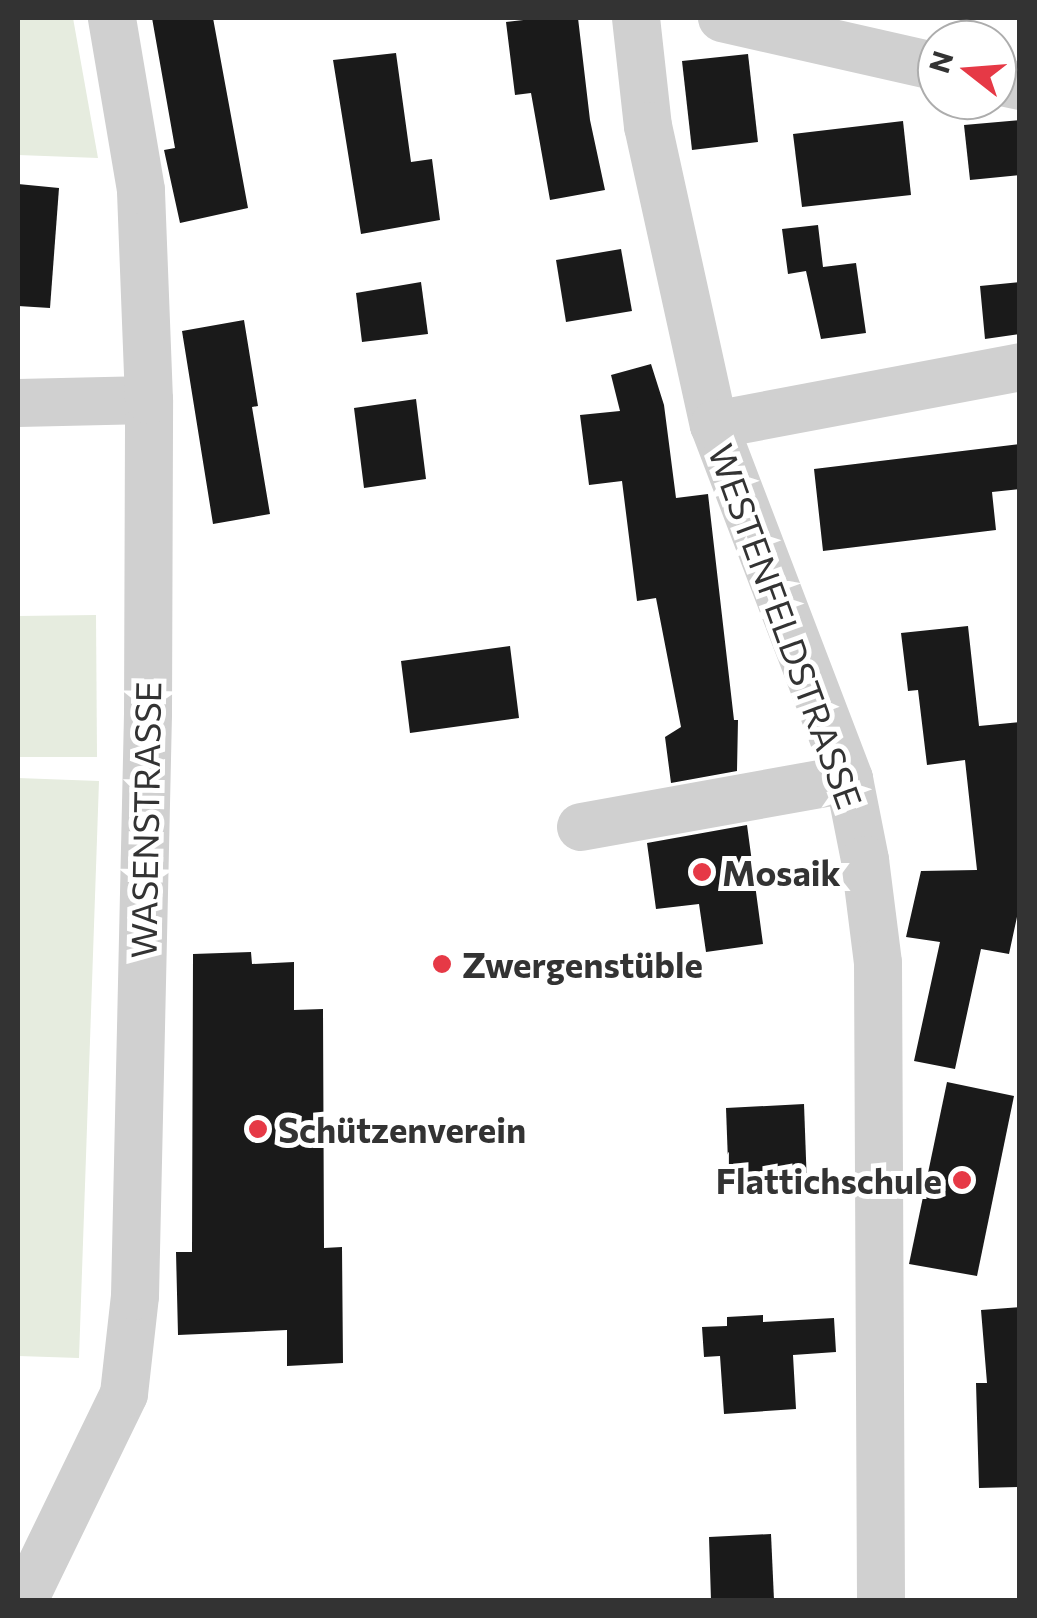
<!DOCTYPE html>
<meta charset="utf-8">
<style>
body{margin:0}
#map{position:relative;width:1037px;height:1618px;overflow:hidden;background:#fff;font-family:Commissioner,sans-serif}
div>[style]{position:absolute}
.green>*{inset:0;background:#e6ecdf}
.building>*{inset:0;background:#1a1a1a}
.minor>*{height:48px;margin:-24px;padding:0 24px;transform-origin:24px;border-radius:24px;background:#d0d0d0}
.dots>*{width:28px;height:28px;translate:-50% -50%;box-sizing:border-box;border:5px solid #fff;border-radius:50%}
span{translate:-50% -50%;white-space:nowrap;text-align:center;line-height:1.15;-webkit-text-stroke:10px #fff;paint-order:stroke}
.street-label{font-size:35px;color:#333}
.poi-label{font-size:35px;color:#333;font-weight:700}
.left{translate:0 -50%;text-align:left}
.right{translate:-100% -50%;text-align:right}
.frame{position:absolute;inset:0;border:20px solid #333;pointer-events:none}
.north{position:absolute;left:917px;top:20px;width:100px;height:100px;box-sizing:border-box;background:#fff;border:2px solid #adadad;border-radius:50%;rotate:287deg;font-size:28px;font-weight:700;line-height:40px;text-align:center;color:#333}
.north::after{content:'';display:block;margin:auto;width:35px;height:45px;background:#e63946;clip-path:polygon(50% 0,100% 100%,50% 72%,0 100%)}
</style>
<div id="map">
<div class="green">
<i style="clip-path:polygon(18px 18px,73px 18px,98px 158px,18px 155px)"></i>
<i style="clip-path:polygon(96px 615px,97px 757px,18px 757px,18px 616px)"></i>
<i style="clip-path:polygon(18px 778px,99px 781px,79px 1358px,18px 1356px)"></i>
</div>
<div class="building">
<i style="clip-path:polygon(152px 18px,213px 18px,248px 208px,180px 223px,164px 150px,175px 148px)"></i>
<i style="clip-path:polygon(541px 18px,578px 18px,590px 120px,605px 190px,550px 200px,531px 93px,515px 95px,506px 22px)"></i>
<i style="clip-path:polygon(396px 53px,411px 162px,432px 159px,440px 220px,361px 234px,333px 60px)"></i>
<i style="clip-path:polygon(748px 54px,758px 142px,692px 150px,682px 61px)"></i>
<i style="clip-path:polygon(1020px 120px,1020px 175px,970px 180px,964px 125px)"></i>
<i style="clip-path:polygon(903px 121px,911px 195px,802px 207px,793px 134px)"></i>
<i style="clip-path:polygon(18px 184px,59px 188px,50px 308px,18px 306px)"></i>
<i style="clip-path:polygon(818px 225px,823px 267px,856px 263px,866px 333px,821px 339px,806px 271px,788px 274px,782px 229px)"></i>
<i style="clip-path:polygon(621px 249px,632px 311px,566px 322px,556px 260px)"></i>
<i style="clip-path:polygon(421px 282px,428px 334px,362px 342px,356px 293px)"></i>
<i style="clip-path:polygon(1020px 282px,1020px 334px,985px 339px,980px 286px)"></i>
<i style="clip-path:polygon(244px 320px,258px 406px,252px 407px,270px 514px,213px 524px,182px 331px)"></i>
<i style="clip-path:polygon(651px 364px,664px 405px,676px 498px,708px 494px,734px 720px,738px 720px,737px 771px,671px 783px,665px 737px,681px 727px,656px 598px,637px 601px,622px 481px,589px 485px,580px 415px,620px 411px,611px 375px)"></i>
<i style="clip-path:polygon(416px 399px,426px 479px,364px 488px,354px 408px)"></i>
<i style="clip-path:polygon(1020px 444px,1020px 489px,992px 492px,996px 530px,823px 551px,814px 469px)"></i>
<i style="clip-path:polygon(968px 626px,979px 726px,1020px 722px,1020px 903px,1009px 954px,981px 949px,955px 1069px,914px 1061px,940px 942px,906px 937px,921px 871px,977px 870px,965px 760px,927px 765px,918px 690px,908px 691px,901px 633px)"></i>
<i style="clip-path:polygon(510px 646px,519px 718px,410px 733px,401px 661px)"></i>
<i style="clip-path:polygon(747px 825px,763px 944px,706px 952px,699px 904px,656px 909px,647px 843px)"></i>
<i style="clip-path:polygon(251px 952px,252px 964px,294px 962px,294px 1010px,323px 1009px,324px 1248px,342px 1247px,343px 1363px,287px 1366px,287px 1330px,178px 1335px,176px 1252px,192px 1252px,193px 954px)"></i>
<i style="clip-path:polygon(947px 1082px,1014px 1096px,977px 1276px,909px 1264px)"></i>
<i style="clip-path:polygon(804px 1104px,807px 1186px,729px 1189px,726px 1108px)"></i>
<i style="clip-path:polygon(1020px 1307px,1020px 1487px,979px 1488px,976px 1383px,987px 1383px,981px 1310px)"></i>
<i style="clip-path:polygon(763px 1315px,763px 1322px,834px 1318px,836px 1352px,793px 1355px,796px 1409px,724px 1414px,720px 1356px,704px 1357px,702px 1327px,727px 1326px,727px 1317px)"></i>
<i style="clip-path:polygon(771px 1534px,774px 1600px,711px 1600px,709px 1537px)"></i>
</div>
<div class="minor">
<i style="left:636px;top:18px;width:109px;rotate:83.7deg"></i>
<i style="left:648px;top:126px;width:306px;rotate:77.6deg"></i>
<i style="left:714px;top:425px;width:379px;rotate:69.1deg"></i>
<i style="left:849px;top:779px;width:83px;rotate:78.8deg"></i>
<i style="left:865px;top:860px;width:104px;rotate:82.8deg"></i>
<i style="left:878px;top:963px;width:637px;rotate:89.73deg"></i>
<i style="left:722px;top:18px;width:221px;rotate:12.8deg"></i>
<i style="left:997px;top:81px;width:24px;rotate:12deg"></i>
<i style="left:18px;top:403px;width:131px;rotate:-1.3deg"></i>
<i style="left:714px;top:425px;width:311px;rotate:-10.7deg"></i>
<i style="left:581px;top:827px;width:272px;rotate:-10.2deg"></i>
<i style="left:24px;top:1600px;width:229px;rotate:-64.1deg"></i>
<i style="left:124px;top:1394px;width:99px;rotate:-83.6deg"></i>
<i style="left:135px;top:1296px;width:582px;rotate:-88.72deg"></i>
<i style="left:148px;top:714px;width:314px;rotate:-89.8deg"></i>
<i style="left:149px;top:400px;width:210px;rotate:-92.2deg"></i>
<i style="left:141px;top:190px;width:174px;rotate:-99.6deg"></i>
</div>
<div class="dots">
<i style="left:702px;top:872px;background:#e63946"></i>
<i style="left:442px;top:964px;background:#e63946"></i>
<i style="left:258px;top:1129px;background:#e63946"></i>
<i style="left:962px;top:1180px;background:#e63946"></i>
</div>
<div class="street-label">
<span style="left:786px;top:626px;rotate:70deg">WESTENFELDSTRASSE</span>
<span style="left:145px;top:820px;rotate:-89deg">WASENSTRASSE</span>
</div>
<div class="poi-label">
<span class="left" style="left:722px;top:872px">Mosaik</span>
<span class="left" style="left:462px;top:964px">Zwergenstüble</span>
<span class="left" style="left:278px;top:1129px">Schützenverein</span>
<span class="right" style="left:942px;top:1180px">Flattichschule</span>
</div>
<div class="frame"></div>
<div class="north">N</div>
</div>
